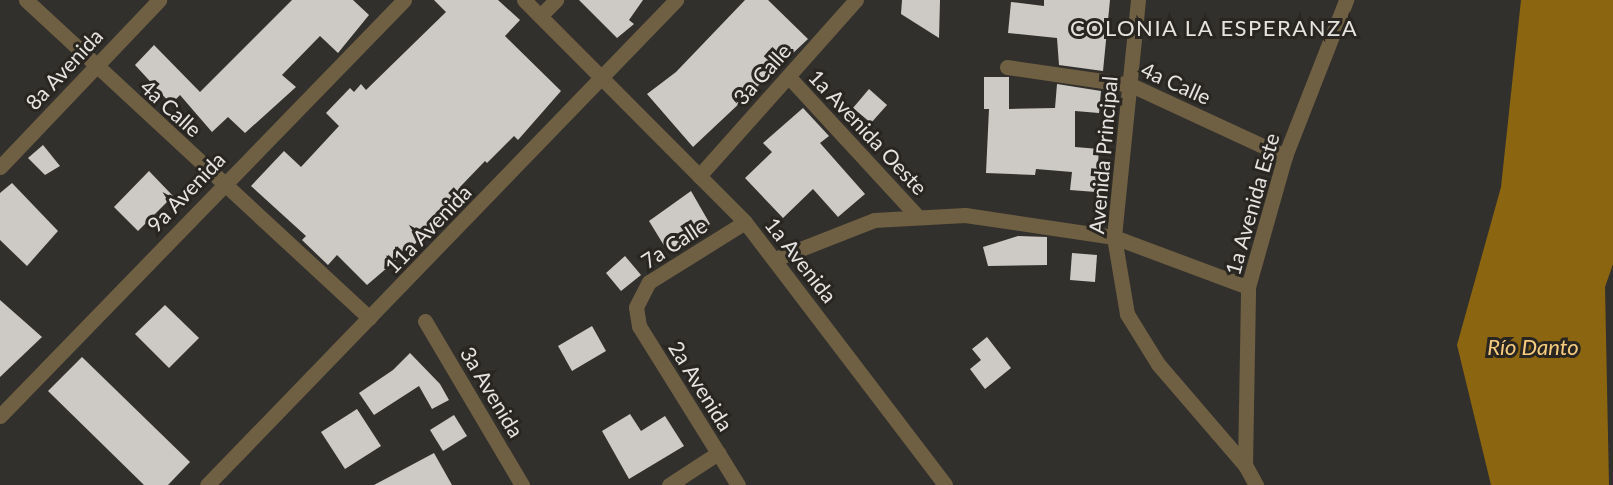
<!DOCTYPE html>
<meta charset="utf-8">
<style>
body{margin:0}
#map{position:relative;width:1613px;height:485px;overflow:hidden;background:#32302c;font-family:Lato,sans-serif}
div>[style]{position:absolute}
.water>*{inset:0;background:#8b650f}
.building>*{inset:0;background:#cdcac5}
.street>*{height:15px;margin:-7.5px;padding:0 7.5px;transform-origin:7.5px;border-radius:7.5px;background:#6f5f43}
span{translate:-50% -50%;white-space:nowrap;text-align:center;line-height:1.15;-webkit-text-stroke:6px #292622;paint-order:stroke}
.street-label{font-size:21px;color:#e6e4e2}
.neighbourhood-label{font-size:22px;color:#e6e3de;letter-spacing:1.5px}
.water-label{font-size:22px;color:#f7cc7e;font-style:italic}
</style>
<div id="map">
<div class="water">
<i style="clip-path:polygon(1521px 0,1613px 0,1613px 264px,1605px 287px,1609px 485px,1491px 485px,1457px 345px,1501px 187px)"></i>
</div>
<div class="building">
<i style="clip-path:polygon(292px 0,353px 0,369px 15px,338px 53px,320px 36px,282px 75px,296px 87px,245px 133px,228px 117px,212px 132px,180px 95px,171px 104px,135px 65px,154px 45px,200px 92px)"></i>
<i style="clip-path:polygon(434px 0,498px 0,520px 20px,505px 36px,561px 91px,518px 140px,514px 136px,487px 163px,485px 161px,460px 187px,464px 191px,415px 244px,367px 285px,337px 255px,328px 265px,302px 240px,306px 236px,251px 186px,284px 151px,301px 167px,339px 126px,326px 113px,350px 88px,354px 92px,361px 84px,366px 90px,446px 12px)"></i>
<i style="clip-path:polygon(579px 0,643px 0,629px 20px,634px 24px,617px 38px)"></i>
<i style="clip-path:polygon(745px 0,768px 0,808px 39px,693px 147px,647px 94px,676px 72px)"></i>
<i style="clip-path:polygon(902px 0,940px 0,939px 38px,901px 14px)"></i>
<i style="clip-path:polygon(1044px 0,1110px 0,1103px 71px,1059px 65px,1057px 38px,1008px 33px,1011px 2px,1044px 6px)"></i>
<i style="clip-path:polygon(984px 77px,1009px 77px,1009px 109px,1055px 108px,1057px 84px,1101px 91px,1099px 113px,1075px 111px,1075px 147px,1099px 149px,1096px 192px,1070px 190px,1072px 172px,1036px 169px,1035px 175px,986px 173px,989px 109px,984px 109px)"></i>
<i style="clip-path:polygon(869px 89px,887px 105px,871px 123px,853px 108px)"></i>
<i style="clip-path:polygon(803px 108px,829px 136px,820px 143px,865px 194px,838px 217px,813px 189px,783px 218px,745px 178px,772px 152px,763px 143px)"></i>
<i style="clip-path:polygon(43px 145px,60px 166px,45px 175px,28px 158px)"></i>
<i style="clip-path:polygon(149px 171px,173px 196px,138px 231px,114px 207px)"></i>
<i style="clip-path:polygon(12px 183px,58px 231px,27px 266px,0 240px,0 193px)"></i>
<i style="clip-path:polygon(691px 191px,710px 224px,668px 252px,649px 221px)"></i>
<i style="clip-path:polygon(1018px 236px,1047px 237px,1047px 265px,988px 266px,983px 247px)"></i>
<i style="clip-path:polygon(1072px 253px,1097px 255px,1095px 282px,1070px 280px)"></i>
<i style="clip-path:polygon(625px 256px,641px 275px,621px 291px,606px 273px)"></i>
<i style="clip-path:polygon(0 300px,42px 337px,0 377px)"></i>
<i style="clip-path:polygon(165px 305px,199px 338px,169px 368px,135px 334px)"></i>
<i style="clip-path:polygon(592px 326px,606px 351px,572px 371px,558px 346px)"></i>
<i style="clip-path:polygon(987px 337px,1011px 368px,985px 389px,970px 369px,981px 360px,972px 349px)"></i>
<i style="clip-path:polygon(410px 353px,440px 384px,449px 400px,432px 409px,419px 386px,374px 415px,359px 393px,393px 370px)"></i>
<i style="clip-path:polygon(82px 357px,190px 462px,168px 485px,144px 485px,48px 391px)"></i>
<i style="clip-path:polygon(357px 409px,381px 446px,345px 469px,321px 432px)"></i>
<i style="clip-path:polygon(630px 414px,641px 431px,665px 416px,684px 446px,629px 479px,602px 431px)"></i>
<i style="clip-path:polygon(454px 415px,467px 436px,443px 451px,430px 430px)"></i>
<i style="clip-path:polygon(434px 453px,452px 485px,374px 485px)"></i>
</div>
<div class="street">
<i style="left:26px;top:0;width:468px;rotate:42.8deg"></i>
<i style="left:524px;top:0;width:313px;rotate:45.1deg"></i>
<i style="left:745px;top:222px;width:330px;rotate:52.7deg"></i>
<i style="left:1138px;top:0;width:238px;rotate:95.8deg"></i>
<i style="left:1114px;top:237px;width:78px;rotate:80.4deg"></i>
<i style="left:1127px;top:314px;width:59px;rotate:58.2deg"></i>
<i style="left:1158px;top:364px;width:133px;rotate:49.3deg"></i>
<i style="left:1245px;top:465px;width:23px;rotate:61deg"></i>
<i style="left:540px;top:16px;width:23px;rotate:-45deg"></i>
<i style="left:1007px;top:67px;width:125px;rotate:8.3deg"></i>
<i style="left:1131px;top:85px;width:170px;rotate:24.8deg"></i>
<i style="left:788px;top:76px;width:192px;rotate:47.3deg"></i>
<i style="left:0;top:167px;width:231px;rotate:-46.4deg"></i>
<i style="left:699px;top:176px;width:236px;rotate:-48.3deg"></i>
<i style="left:775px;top:259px;width:106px;rotate:-21.5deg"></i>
<i style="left:874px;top:220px;width:91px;rotate:-3.1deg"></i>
<i style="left:965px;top:215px;width:151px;rotate:8.4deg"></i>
<i style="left:1114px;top:237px;width:143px;rotate:20.5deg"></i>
<i style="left:425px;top:321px;width:191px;rotate:59.4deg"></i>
<i style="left:0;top:416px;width:580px;rotate:-45.84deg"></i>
<i style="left:1245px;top:465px;width:178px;rotate:-89deg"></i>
<i style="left:1248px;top:287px;width:136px;rotate:-74.2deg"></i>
<i style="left:1285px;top:156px;width:168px;rotate:-68.6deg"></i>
<i style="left:207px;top:485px;width:675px;rotate:-45.96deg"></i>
<i style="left:669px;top:485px;width:59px;rotate:-33.1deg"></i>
<i style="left:738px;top:485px;width:187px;rotate:-121.9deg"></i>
<i style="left:639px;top:326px;width:19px;rotate:-99deg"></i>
<i style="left:636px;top:307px;width:28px;rotate:-63deg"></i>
<i style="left:649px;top:282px;width:113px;rotate:-32deg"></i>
</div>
<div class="street-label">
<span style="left:64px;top:69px;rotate:-47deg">8a Avenida</span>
<span style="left:762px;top:74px;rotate:-48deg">3a Calle</span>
<span style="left:1176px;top:83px;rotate:24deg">4a Calle</span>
<span style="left:171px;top:108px;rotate:42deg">4a Calle</span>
<span style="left:868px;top:132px;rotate:47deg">1a Avenida Oeste</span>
<span style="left:1103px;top:155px;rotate:-85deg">Avenida Principal</span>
<span style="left:186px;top:192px;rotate:-46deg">9a Avenida</span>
<span style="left:1252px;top:204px;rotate:-74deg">1a Avenida Este</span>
<span style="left:428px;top:229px;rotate:-46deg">11a Avenida</span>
<span style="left:674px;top:243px;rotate:-33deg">7a Calle</span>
<span style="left:801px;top:260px;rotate:52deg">1a Avenida</span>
<span style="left:701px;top:386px;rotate:58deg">2a Avenida</span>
<span style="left:492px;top:392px;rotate:59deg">3a Avenida</span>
</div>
<div class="neighbourhood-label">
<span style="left:1214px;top:28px">COLONIA LA ESPERANZA</span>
</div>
<div class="water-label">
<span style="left:1533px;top:347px">Río Danto</span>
</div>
</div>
